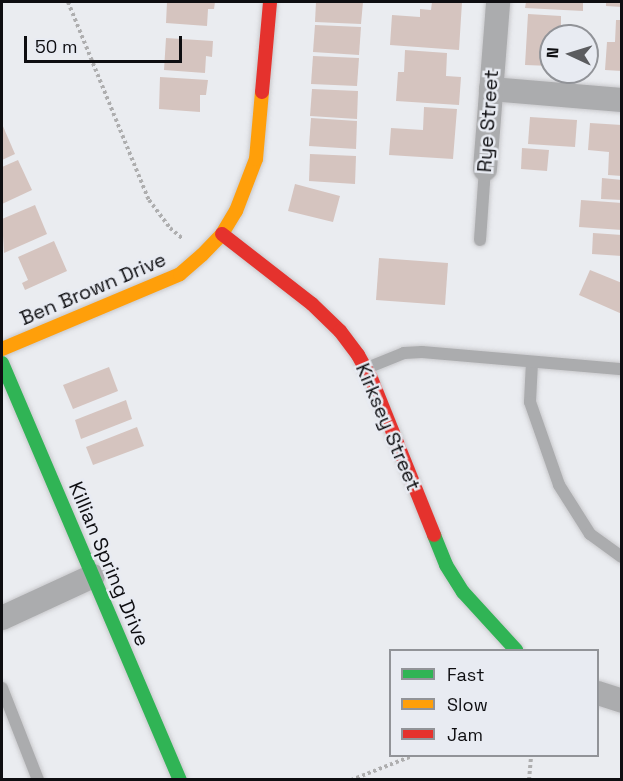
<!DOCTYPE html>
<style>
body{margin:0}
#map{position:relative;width:623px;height:781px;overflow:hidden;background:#eaecf0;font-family:"Space Grotesk",sans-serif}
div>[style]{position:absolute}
.building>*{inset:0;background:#d5c4bf}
.path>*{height:4px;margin-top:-2px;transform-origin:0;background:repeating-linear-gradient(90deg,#aeaeaf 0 3px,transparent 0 6px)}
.roads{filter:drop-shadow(0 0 2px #c8c8cb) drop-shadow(0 0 2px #c8c8cb)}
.lane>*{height:12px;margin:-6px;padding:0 6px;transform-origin:6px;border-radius:6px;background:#abacae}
.street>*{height:24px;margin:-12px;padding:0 12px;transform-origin:12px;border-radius:12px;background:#abacae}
.fast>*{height:14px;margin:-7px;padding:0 7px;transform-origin:7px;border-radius:7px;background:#30b455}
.slow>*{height:14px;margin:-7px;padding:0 7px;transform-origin:7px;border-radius:7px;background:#ff9f0a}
.jam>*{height:14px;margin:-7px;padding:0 7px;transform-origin:7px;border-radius:7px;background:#e5322d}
span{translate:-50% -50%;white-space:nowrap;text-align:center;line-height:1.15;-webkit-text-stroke:5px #e8ebf2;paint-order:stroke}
.street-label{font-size:20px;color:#0e0e11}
.frame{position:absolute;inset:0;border:3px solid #0e0e11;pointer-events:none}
.legend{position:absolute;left:389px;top:649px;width:210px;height:108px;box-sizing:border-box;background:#e8ebf2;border:2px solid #919398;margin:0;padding:8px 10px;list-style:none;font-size:18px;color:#0e0e11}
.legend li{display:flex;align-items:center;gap:12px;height:30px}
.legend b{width:30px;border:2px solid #919398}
.north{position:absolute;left:539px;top:24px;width:60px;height:60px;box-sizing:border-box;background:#e8ebf2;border:2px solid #919398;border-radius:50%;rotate:274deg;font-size:16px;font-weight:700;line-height:24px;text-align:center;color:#0e0e11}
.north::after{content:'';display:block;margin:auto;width:21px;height:27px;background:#5b5c5f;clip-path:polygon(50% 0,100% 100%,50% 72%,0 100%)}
.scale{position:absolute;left:24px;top:36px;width:158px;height:27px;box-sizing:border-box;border:3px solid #0e0e11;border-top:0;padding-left:8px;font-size:18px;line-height:21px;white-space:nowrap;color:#0e0e11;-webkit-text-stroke:4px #e8ebf2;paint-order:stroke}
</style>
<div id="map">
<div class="building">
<i style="clip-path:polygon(167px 2px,215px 2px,214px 9px,208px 9px,207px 26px,166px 23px)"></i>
<i style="clip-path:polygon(316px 2px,363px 2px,361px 24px,315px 22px)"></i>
<i style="clip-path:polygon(432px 2px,462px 2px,459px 50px,390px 45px,392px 15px,420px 17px,420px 9px,431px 10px)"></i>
<i style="clip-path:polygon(526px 2px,583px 2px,583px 11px,525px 8px)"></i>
<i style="clip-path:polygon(606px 2px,622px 2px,622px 7px,606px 6px)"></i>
<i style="clip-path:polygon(528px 14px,561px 16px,561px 26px,581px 28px,580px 36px,551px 36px,551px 66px,525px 65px)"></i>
<i style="clip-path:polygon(616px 20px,622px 20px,622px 71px,605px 70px,607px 42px,615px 42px)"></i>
<i style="clip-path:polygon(315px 25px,361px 27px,359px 55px,313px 52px)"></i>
<i style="clip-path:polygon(166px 38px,213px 41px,212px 57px,206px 56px,205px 73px,164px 70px)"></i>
<i style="clip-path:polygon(405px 50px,447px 53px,446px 76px,461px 77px,459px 105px,396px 101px,398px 72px,404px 72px)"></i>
<i style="clip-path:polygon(313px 56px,359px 58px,357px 86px,311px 84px)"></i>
<i style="clip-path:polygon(160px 77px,208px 80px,206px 95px,200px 95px,200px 112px,159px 109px)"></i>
<i style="clip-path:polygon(312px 89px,358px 91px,357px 119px,310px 116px)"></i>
<i style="clip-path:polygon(424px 107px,457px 109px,453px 159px,389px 155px,391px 128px,423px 130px)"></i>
<i style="clip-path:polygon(530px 117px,577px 120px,575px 147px,528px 144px)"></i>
<i style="clip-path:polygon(311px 118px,357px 121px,356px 149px,309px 146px)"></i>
<i style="clip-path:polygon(590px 123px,622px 125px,622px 176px,608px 175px,609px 152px,588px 150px)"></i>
<i style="clip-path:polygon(2px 124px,15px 154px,2px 160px)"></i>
<i style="clip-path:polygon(522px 148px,549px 150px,547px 171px,521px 169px)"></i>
<i style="clip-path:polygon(310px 154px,356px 156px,355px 184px,309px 181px)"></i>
<i style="clip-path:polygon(18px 160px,32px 190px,2px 204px,2px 167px)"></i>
<i style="clip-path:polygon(602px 178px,622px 180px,622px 200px,601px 199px)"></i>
<i style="clip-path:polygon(295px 184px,340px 196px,333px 222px,288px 211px)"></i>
<i style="clip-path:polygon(581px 200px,622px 203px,622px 230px,579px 227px)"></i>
<i style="clip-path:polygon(35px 205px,47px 234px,4px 253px,2px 219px)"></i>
<i style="clip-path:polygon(593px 233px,622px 235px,622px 256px,592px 254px)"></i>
<i style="clip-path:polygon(54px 241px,67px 271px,25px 290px,22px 283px,28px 280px,18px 257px)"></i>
<i style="clip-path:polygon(379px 258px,448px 263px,445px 305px,376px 300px)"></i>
<i style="clip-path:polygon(590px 270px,622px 283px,622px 314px,579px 295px)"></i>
<i style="clip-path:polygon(109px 367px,118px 391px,73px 409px,63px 385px)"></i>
<i style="clip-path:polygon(126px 400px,132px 419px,81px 439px,75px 420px)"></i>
<i style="clip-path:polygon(137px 427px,144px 446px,93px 465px,86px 447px)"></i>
</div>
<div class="path">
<i style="left:68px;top:2px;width:214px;rotate:67.8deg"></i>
<i style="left:149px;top:200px;width:35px;rotate:53deg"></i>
<i style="left:170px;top:228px;width:17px;rotate:40deg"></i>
<i style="left:351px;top:780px;width:66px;rotate:-21.5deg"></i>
<i style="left:529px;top:780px;width:24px;rotate:-85deg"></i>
</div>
<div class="roads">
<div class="lane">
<i style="left:480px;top:240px;width:71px;rotate:-86deg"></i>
<i style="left:532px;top:362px;width:40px;rotate:92.9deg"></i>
<i style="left:530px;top:402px;width:88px;rotate:70.7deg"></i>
<i style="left:559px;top:485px;width:58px;rotate:57.7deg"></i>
<i style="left:590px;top:534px;width:39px;rotate:36deg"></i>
<i style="left:367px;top:368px;width:40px;rotate:-22deg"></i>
<i style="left:404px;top:353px;width:18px;rotate:-3deg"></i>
<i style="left:422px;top:352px;width:201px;rotate:4.9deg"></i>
<i style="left:2px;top:688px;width:99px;rotate:68.6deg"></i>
</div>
<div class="street">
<i style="left:491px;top:89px;width:131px;rotate:4.8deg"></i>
<i style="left:485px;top:169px;width:168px;rotate:-85.5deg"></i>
<i style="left:2px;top:618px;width:100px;rotate:-24.8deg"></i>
<i style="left:598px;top:693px;width:25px;rotate:18deg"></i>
</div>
<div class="fast">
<i style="left:2px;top:363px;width:453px;rotate:66.9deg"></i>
<i style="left:434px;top:535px;width:32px;rotate:68deg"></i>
<i style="left:446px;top:565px;width:32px;rotate:58deg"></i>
<i style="left:463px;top:592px;width:79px;rotate:47.6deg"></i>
</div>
<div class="slow">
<i style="left:2px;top:349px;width:193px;rotate:-22.8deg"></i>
<i style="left:180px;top:274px;width:29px;rotate:-41deg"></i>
<i style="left:202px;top:255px;width:29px;rotate:-46deg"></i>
<i style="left:222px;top:234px;width:27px;rotate:-59deg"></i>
<i style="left:236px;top:211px;width:56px;rotate:-69deg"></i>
<i style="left:256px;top:159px;width:67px;rotate:-84.9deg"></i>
</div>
<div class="jam">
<i style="left:262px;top:92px;width:90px;rotate:-84.9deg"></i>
<i style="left:222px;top:234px;width:114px;rotate:37.9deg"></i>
<i style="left:312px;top:304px;width:39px;rotate:44deg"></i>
<i style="left:340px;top:331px;width:30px;rotate:53deg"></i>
<i style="left:358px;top:355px;width:26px;rotate:61deg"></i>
<i style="left:371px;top:378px;width:169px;rotate:68.1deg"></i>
</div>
</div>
<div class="street-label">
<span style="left:488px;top:121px;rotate:-86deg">Rye Street</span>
<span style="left:93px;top:289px;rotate:-23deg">Ben Brown Drive</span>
<span style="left:388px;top:427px;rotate:67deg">Kirksey Street</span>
<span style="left:109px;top:564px;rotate:67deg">Killian Spring Drive</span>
</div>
<div class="frame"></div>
<ul class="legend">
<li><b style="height:8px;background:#30b455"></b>Fast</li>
<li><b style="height:8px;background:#ff9f0a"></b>Slow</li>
<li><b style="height:8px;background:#e5322d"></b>Jam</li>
</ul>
<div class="north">N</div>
<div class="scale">50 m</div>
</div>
